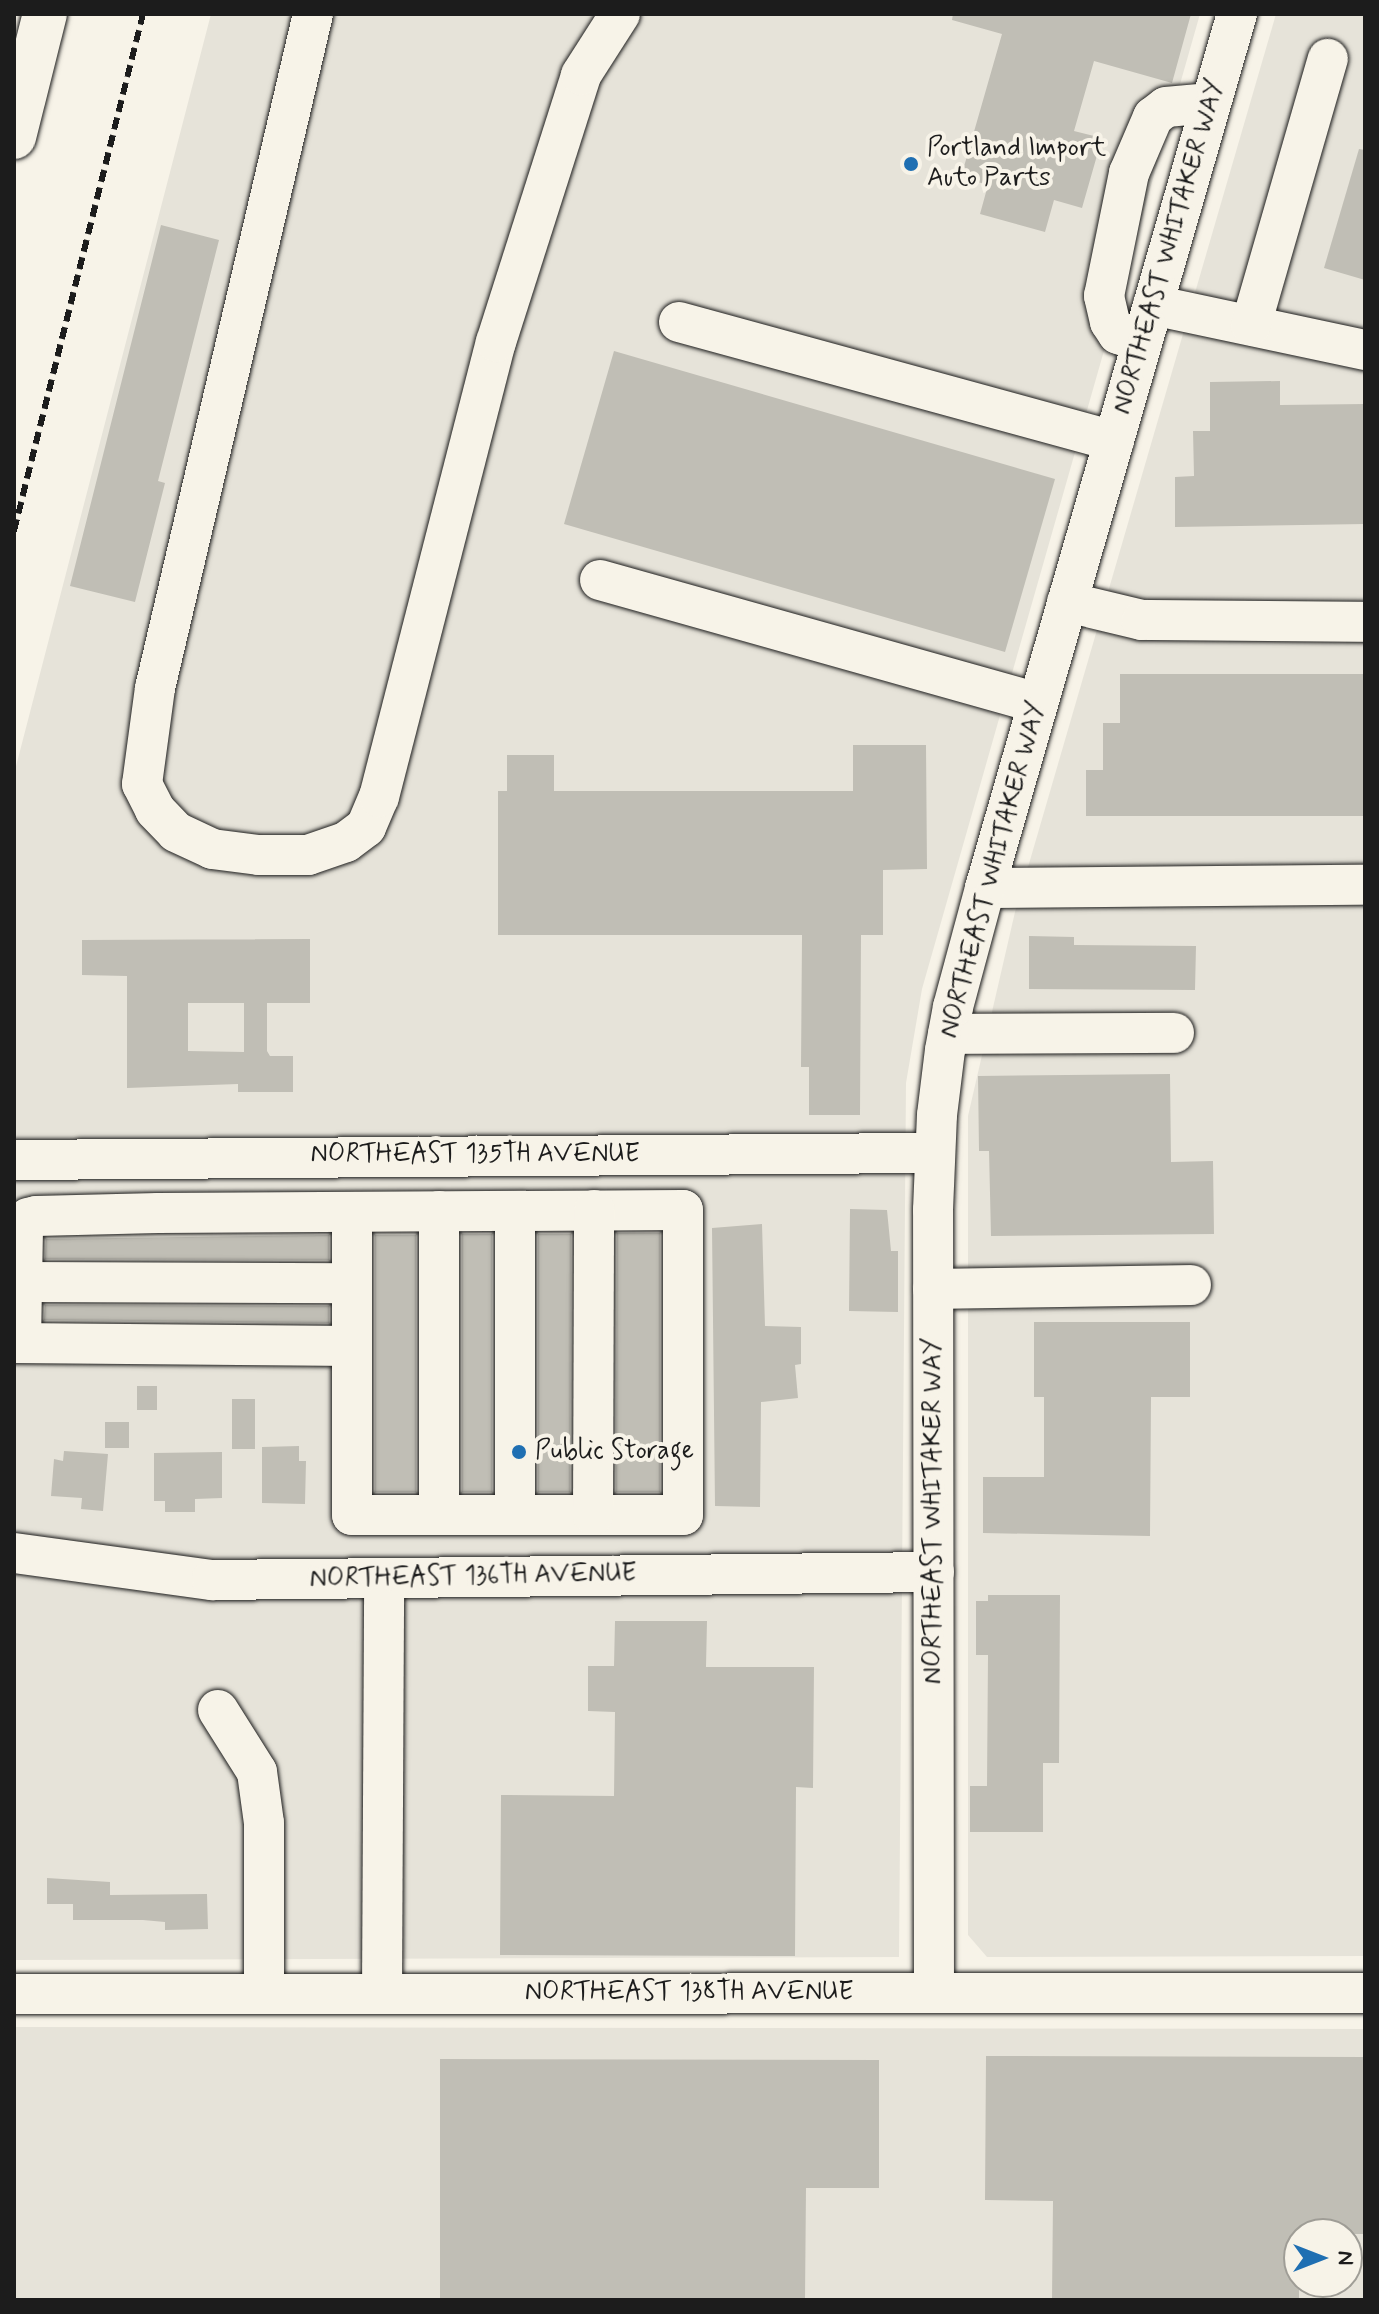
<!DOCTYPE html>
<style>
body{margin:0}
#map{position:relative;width:1379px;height:2314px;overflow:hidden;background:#f7f3e8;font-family:Mynerve,sans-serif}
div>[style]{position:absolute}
.built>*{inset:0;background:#e6e3d9}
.building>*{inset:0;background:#c0beb5}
.roads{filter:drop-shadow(0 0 2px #1c1c1c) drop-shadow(0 0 2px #1c1c1c)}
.minor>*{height:40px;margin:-20px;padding:0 20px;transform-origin:20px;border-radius:20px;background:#f7f3e8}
.major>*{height:44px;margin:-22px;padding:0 22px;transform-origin:22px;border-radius:22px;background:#f7f3e8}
.rail>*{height:6px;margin-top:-3px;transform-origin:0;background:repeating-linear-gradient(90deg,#1c1c1c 0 12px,transparent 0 18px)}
.dots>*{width:22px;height:22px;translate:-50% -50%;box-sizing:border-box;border:4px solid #f7f3e8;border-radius:50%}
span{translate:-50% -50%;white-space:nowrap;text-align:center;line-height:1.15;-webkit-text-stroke:8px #f7f3e8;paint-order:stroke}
.poi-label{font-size:26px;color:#1c1c1c}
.left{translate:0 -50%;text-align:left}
.street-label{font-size:26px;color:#1c1c1c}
.frame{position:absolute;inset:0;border:16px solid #1c1c1c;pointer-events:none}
.north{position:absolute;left:1283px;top:2218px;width:80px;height:80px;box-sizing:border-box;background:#f7f3e8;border:2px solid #9f9d96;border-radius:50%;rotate:90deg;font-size:22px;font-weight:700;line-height:32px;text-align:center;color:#1c1c1c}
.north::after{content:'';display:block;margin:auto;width:28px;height:36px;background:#1f6fb2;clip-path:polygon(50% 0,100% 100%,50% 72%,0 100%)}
</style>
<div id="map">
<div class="built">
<i style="clip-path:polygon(211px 14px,1200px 14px,922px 989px,906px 1083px,899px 1957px,14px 1960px,14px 774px)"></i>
<i style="clip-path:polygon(1276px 14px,1365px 14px,1365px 1956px,987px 1957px,968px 1935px,968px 1116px,1015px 912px)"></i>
<i style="clip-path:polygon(evenodd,14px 2027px,1365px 2029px,1365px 2300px,14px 2300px,14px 2027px,1299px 2234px,1347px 2234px,1347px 2282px,1299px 2282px,1299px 2234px)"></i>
</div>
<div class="building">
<i style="clip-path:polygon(953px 14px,1191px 14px,1172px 83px,1094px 61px,1074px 131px,1102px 138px,1082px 208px,1054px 200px,1045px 232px,980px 214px,988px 185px,961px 177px,1002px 34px,952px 20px)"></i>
<i style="clip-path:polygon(1359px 149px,1365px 150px,1365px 280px,1324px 268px)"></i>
<i style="clip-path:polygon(161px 225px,219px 240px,158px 481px,165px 483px,135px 602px,70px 586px)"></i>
<i style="clip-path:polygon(614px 351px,1055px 479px,1005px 652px,564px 524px)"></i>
<i style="clip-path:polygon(1280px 381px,1280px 405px,1365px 404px,1365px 524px,1175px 527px,1175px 477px,1194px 476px,1193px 431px,1210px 431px,1210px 382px)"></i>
<i style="clip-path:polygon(1120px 674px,1365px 674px,1365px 816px,1086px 816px,1086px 770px,1103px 770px,1103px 723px,1120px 723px)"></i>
<i style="clip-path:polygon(853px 745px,926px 745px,927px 869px,883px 870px,883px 935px,861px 935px,860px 1115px,809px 1115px,809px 1067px,801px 1067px,802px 935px,498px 935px,498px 791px,507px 791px,507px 755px,554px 755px,554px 791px,853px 791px)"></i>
<i style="clip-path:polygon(1029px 936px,1074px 937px,1074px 945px,1196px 946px,1195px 990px,1029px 989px)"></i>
<i style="clip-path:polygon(evenodd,310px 939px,310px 1003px,267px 1003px,267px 1051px,270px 1056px,293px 1056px,293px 1092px,238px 1092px,238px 1084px,127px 1088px,127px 976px,82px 975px,82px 940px,310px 939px,188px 1003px,244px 1003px,244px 1052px,188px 1051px,188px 1003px)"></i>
<i style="clip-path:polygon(1170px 1074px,1171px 1162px,1213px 1161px,1214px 1234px,991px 1236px,989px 1151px,979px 1151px,978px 1076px)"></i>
<i style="clip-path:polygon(850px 1209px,887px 1210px,891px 1251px,898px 1251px,898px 1312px,849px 1311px)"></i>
<i style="clip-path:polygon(762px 1224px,765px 1326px,801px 1327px,801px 1364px,795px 1365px,798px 1398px,761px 1402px,760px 1507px,715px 1506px,712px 1228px)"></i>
<i style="clip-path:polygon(617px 1233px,660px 1233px,660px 1492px,616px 1492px)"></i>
<i style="clip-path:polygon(462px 1234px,492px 1234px,492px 1492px,462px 1492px)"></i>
<i style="clip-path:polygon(538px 1234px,571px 1234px,570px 1492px,538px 1492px)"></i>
<i style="clip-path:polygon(329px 1235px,329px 1260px,45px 1259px,46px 1239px)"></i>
<i style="clip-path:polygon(375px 1235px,416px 1235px,416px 1492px,375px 1492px)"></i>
<i style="clip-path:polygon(45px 1305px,329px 1306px,329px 1323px,44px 1320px)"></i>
<i style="clip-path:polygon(1034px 1322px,1190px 1322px,1190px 1397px,1151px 1397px,1150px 1536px,983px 1533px,983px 1477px,1044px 1477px,1044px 1397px,1034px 1397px)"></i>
<i style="clip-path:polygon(137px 1386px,157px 1386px,157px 1410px,137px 1410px)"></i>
<i style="clip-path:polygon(232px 1399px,255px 1399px,255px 1449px,232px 1449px)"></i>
<i style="clip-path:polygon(105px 1422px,129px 1422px,129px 1448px,105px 1448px)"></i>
<i style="clip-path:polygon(299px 1446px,299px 1461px,306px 1461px,305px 1504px,262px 1503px,262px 1447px)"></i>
<i style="clip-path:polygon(64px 1451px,108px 1454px,103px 1511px,81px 1509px,82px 1498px,51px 1496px,54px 1459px,63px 1461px)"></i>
<i style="clip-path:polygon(222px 1452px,222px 1498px,195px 1499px,195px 1512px,165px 1512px,165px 1501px,154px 1501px,154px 1453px)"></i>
<i style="clip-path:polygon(988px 1595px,1060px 1595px,1059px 1763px,1043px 1763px,1043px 1832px,970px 1832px,970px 1786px,987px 1786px,988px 1655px,976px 1655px,976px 1601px,988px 1601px)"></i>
<i style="clip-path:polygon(615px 1621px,707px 1621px,706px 1667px,814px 1667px,813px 1788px,796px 1787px,795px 1956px,500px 1955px,501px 1795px,614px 1796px,615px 1712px,588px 1711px,588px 1666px,614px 1666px)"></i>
<i style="clip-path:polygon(47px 1878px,110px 1882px,110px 1895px,207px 1894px,208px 1929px,165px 1930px,165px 1922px,143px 1920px,73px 1920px,73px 1904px,47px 1904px)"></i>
<i style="clip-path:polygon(986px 2056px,1365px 2057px,1365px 2234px,1299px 2234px,1299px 2300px,1052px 2300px,1053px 2201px,985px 2200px)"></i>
<i style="clip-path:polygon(440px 2059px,879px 2060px,879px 2188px,806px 2188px,805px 2300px,440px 2300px)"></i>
</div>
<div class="roads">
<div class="minor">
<i style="left:313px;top:14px;width:692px;rotate:103.19deg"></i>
<i style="left:155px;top:688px;width:97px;rotate:97.7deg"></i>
<i style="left:142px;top:784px;width:29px;rotate:63deg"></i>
<i style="left:155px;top:810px;width:30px;rotate:46deg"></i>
<i style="left:176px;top:832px;width:40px;rotate:25deg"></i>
<i style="left:212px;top:849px;width:47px;rotate:7.3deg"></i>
<i style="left:259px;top:855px;width:49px"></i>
<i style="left:308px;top:855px;width:40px;rotate:-18.9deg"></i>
<i style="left:346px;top:842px;width:25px;rotate:-37deg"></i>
<i style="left:366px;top:827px;width:33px;rotate:-67deg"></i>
<i style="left:379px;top:797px;width:470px;rotate:-75.6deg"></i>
<i style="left:496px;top:342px;width:280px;rotate:-72.3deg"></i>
<i style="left:581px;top:75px;width:72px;rotate:-57.4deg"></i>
<i style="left:1153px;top:305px;width:217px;rotate:12deg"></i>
<i style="left:679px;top:322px;width:451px;rotate:15.3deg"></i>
<i style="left:1251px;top:325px;width:277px;rotate:-73.9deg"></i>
<i style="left:1142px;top:343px;width:26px;rotate:-159deg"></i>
<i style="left:1118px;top:334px;width:14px;rotate:-124deg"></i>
<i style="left:1110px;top:322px;width:27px;rotate:-103deg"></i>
<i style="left:1104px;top:296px;width:126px;rotate:-78.5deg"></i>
<i style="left:1129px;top:173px;width:61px;rotate:-66.8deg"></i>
<i style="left:1153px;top:117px;width:16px;rotate:-38deg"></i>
<i style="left:1166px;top:107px;width:45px;rotate:-5.1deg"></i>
<i style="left:600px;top:580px;width:455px;rotate:15.7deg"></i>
<i style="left:1067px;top:602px;width:77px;rotate:13.5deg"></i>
<i style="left:1142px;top:620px;width:223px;rotate:0.5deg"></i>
<i style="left:985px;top:888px;width:380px;rotate:-0.5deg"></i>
<i style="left:948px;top:1034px;width:226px;rotate:-0.3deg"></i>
<i style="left:14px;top:1160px;width:921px;rotate:-0.44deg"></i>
<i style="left:439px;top:1211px;width:304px;rotate:90deg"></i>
<i style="left:515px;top:1211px;width:304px;rotate:90deg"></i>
<i style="left:22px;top:1282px;width:330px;rotate:0.2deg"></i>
<i style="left:933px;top:1289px;width:258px;rotate:-0.9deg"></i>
<i style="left:14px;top:1343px;width:338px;rotate:0.5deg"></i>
<i style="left:21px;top:1343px;width:117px;rotate:-89deg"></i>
<i style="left:23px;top:1226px;width:9px;rotate:-58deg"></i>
<i style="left:28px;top:1218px;width:8px;rotate:-14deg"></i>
<i style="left:36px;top:1216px;width:122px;rotate:-1.4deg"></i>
<i style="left:158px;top:1213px;width:525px;rotate:-0.33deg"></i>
<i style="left:683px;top:1210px;width:305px;rotate:90deg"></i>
<i style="left:683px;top:1515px;width:331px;rotate:180deg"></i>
<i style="left:352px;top:1515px;width:303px;rotate:-90deg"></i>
<i style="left:593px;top:1515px;width:305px;rotate:-89.8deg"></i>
<i style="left:14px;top:1553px;width:200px;rotate:7.8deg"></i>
<i style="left:212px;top:1580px;width:722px;rotate:-0.63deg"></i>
<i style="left:218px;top:1710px;width:73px;rotate:57.8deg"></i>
<i style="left:257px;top:1772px;width:51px;rotate:82.2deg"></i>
<i style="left:264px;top:1823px;width:170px;rotate:90deg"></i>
<i style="left:382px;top:1993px;width:415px;rotate:-89.7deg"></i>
<i style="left:934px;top:1993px;width:783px;rotate:-90.07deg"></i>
<i style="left:933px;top:1210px;width:95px;rotate:-87.6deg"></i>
<i style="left:937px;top:1115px;width:65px;rotate:-83deg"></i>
<i style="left:945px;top:1050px;width:44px;rotate:-79.5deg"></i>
<i style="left:953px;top:1007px;width:123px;rotate:-74.9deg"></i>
<i style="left:985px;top:888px;width:910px;rotate:-73.92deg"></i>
<i style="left:14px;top:1994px;width:1351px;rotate:-0.04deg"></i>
</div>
<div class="major">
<i style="left:14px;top:137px;width:127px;rotate:-75.9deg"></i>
</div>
</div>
<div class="rail">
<i style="left:14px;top:531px;width:533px;rotate:-75.99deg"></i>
</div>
<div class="dots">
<i style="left:911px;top:164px;background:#1f6fb2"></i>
<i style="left:519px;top:1452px;background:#1f6fb2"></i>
</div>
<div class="poi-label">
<span class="left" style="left:927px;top:164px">Portland Import<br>Auto Parts</span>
<span class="left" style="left:535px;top:1452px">Public Storage</span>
</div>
<div class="street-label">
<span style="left:1170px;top:247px;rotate:-74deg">NORTHEAST WHITAKER WAY</span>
<span style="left:994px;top:870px;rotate:-75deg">NORTHEAST WHITAKER WAY</span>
<span style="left:475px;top:1155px">NORTHEAST 135TH AVENUE</span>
<span style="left:934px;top:1511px;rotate:-90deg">NORTHEAST WHITAKER WAY</span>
<span style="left:473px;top:1577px;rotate:-1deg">NORTHEAST 136TH AVENUE</span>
<span style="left:689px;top:1993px">NORTHEAST 138TH AVENUE</span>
</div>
<div class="frame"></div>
<div class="north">N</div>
</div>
